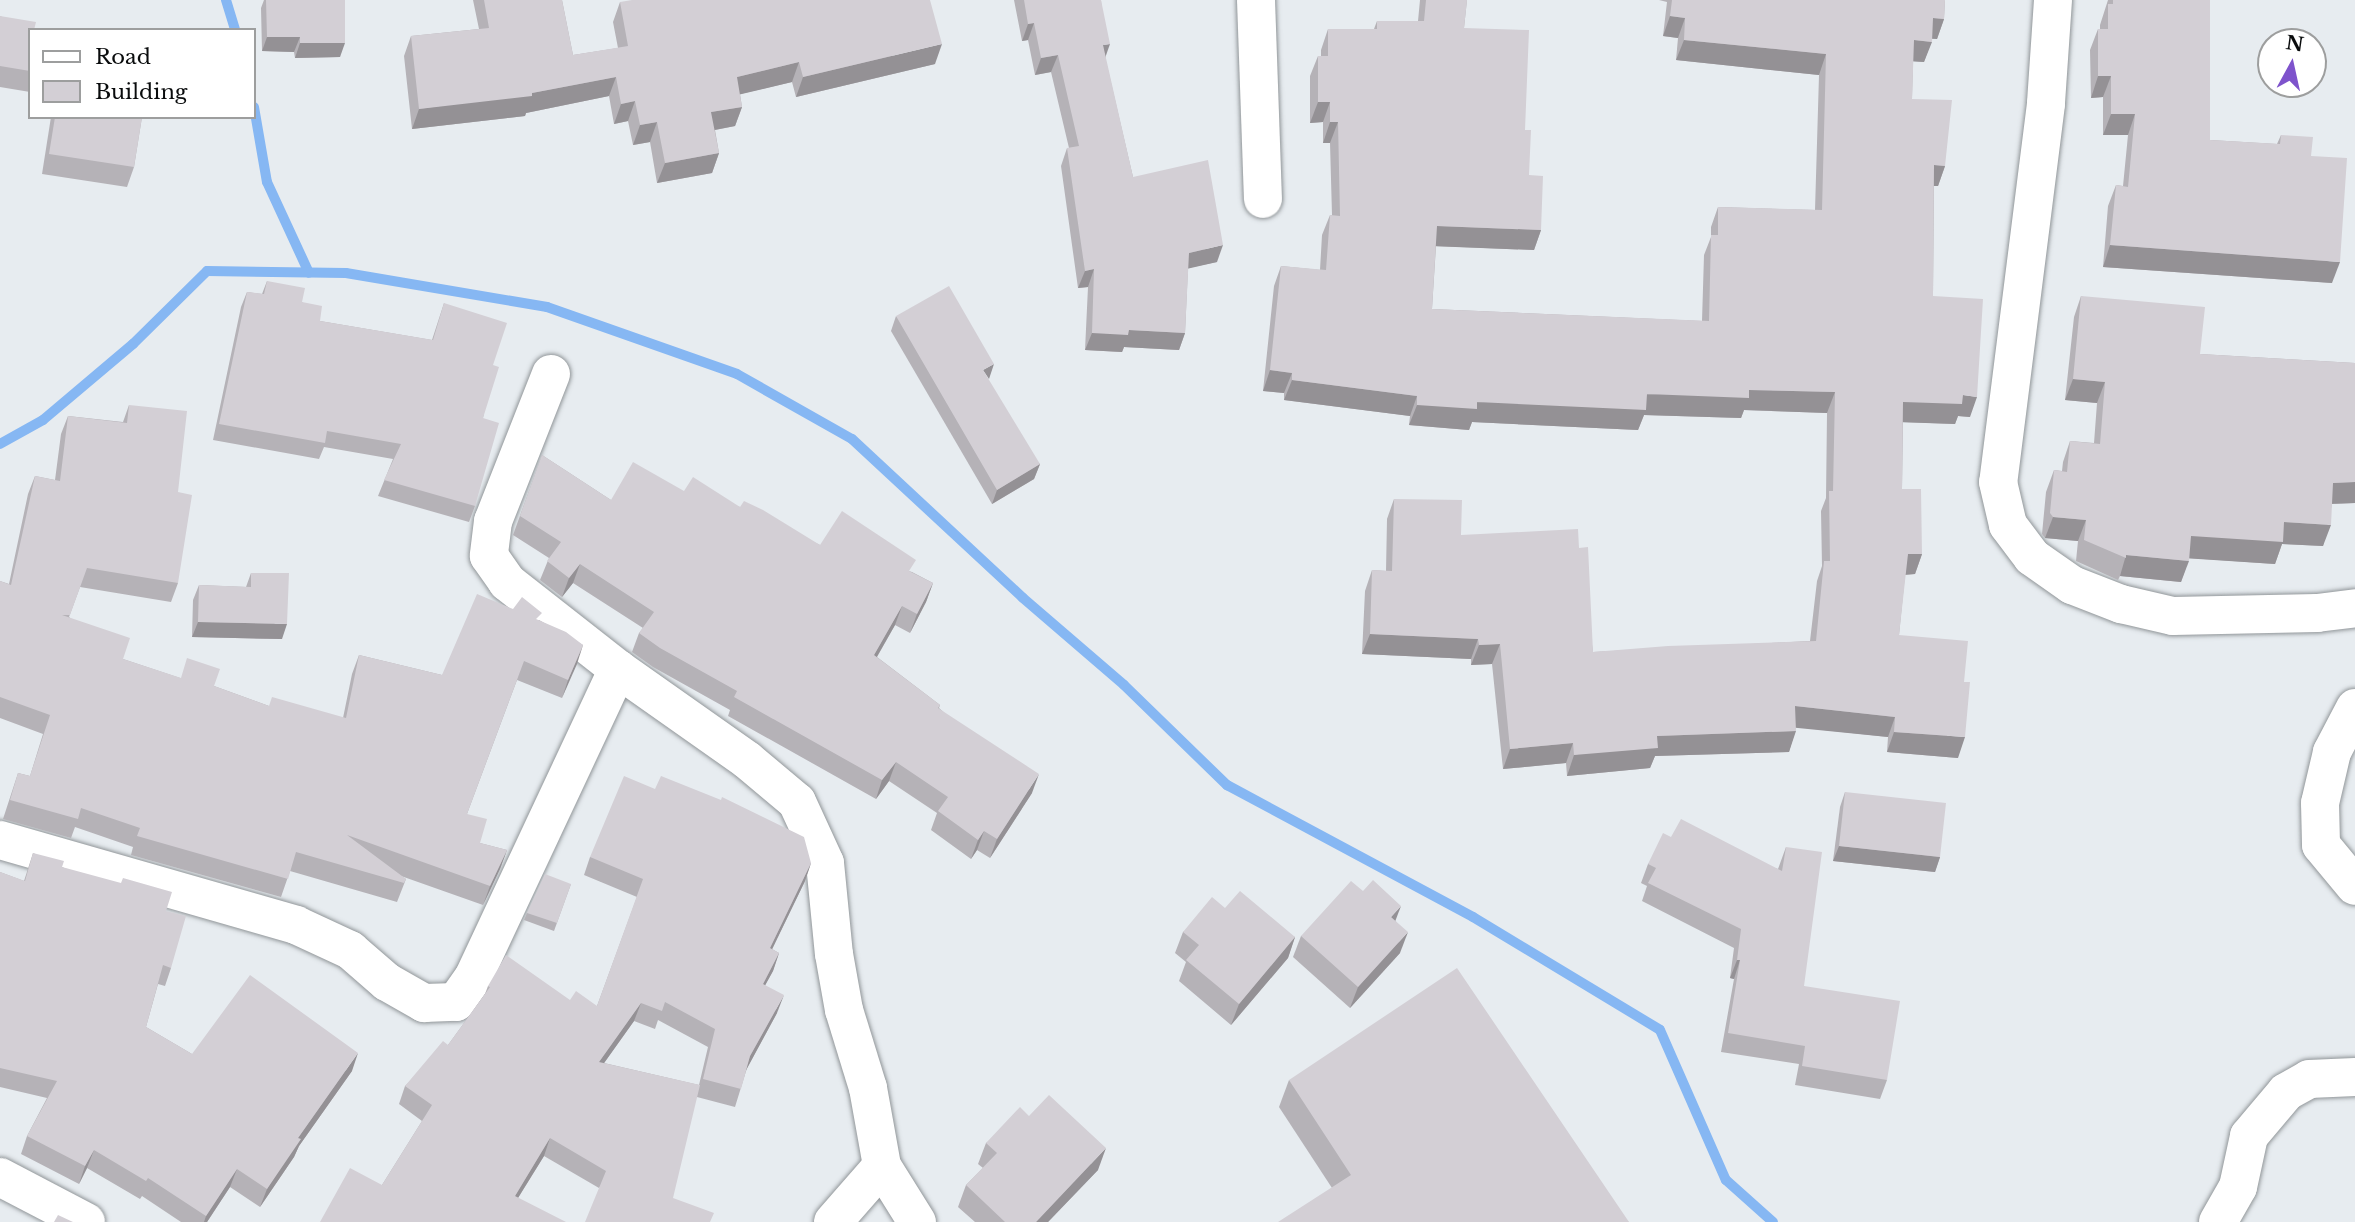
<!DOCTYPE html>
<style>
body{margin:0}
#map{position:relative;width:2355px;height:1222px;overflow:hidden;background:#e7ecf0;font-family:"Libre Baskerville",serif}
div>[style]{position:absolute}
.stream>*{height:10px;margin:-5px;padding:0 5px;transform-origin:5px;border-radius:5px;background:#86b7f3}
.roads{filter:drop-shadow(0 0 2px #919699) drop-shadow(0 0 2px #919699)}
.minor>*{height:38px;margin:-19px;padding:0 19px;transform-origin:19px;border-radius:19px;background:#fff}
.wall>*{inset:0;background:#b5b2b7}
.shaded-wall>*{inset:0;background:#949195}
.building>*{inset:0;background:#d3cfd5}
span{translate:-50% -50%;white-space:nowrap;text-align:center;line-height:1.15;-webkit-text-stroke:5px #fff;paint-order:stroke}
.legend{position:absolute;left:28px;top:28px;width:228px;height:91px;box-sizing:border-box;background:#fff;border:2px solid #9d9e9e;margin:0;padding:9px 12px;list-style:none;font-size:21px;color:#0a0c0d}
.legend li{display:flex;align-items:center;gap:14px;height:35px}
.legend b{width:35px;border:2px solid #9d9e9e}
.north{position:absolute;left:2257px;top:28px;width:70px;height:70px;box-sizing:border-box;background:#fff;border:2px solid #9d9e9e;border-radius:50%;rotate:8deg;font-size:19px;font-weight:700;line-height:28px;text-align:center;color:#0a0c0d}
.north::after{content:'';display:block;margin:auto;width:24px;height:32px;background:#7e53cc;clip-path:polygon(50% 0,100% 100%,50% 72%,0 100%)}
</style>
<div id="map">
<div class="stream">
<i style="left:226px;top:0;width:31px;rotate:73deg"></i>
<i style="left:254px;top:107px;width:76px;rotate:80.2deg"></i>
<i style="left:267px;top:182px;width:100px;rotate:65.2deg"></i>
<i style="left:0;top:444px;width:49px;rotate:-29.2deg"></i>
<i style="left:43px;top:420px;width:118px;rotate:-40.2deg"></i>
<i style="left:133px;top:344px;width:104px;rotate:-44.6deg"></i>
<i style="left:207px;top:271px;width:139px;rotate:0.8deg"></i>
<i style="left:346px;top:273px;width:204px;rotate:9.6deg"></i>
<i style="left:547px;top:307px;width:201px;rotate:19.4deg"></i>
<i style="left:737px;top:374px;width:132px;rotate:29.5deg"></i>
<i style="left:852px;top:439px;width:233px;rotate:42.9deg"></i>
<i style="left:1023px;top:598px;width:133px;rotate:40.7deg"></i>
<i style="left:1124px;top:685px;width:144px;rotate:44.2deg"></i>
<i style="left:1227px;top:785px;width:279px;rotate:28.2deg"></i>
<i style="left:1473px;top:917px;width:218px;rotate:31.1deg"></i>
<i style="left:1660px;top:1030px;width:164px;rotate:66.3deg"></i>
<i style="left:1726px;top:1180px;width:63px;rotate:41.8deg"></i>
</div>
<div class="roads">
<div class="minor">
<i style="left:1256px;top:0;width:199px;rotate:88deg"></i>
<i style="left:2053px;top:0;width:104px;rotate:93.9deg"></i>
<i style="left:2046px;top:104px;width:381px;rotate:97.2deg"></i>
<i style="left:1998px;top:482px;width:44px;rotate:76.9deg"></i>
<i style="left:2008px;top:525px;width:40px;rotate:53deg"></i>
<i style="left:2032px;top:557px;width:49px;rotate:35deg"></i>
<i style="left:2072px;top:585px;width:53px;rotate:21.2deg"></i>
<i style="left:2121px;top:604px;width:53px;rotate:13deg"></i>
<i style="left:2173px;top:616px;width:144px;rotate:-1.2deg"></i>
<i style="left:2317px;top:613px;width:38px;rotate:-7deg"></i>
<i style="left:551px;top:374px;width:158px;rotate:111.5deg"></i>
<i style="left:493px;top:521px;width:35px;rotate:97deg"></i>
<i style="left:489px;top:556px;width:32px;rotate:55deg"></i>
<i style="left:507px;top:582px;width:141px;rotate:38.1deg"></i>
<i style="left:618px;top:669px;width:158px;rotate:35.2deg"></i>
<i style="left:747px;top:760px;width:65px;rotate:40deg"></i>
<i style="left:797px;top:802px;width:67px;rotate:65.3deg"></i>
<i style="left:825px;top:863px;width:91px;rotate:84.4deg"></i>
<i style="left:834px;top:954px;width:57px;rotate:79.9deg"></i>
<i style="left:844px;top:1010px;width:82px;rotate:72.9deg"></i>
<i style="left:868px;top:1088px;width:79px;rotate:79.8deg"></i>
<i style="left:882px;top:1166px;width:66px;rotate:58deg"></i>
<i style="left:2355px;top:708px;width:50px;rotate:117.6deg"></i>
<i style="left:2332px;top:752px;width:52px;rotate:103.2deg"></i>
<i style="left:2320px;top:803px;width:42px;rotate:88.6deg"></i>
<i style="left:2321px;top:845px;width:53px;rotate:50.3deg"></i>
<i style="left:0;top:840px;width:308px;rotate:16deg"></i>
<i style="left:296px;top:925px;width:60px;rotate:24.8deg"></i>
<i style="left:350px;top:950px;width:49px;rotate:40.9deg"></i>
<i style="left:387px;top:982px;width:43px;rotate:29.6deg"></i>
<i style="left:424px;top:1003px;width:32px;rotate:-2deg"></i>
<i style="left:456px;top:1002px;width:32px;rotate:-55deg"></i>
<i style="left:474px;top:976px;width:339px;rotate:-64.9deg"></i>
<i style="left:0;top:1177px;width:97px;rotate:27.6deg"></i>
<i style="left:833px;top:1222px;width:74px;rotate:-48.8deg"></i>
<i style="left:2218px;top:1222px;width:40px;rotate:-60.3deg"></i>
<i style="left:2238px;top:1187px;width:52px;rotate:-77.8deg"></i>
<i style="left:2249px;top:1136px;width:57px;rotate:-49.9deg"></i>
<i style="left:2286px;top:1092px;width:26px;rotate:-29deg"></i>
<i style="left:2309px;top:1079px;width:46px;rotate:-2.5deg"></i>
</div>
</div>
<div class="wall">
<i style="clip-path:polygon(264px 0,345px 0,340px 57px,295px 58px,294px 52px,262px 51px,261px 8px)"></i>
<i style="clip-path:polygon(473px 0,562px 0,573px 55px,618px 48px,613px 22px,620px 2px,935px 64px,796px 97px,792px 82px,740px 94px,742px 107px,735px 126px,715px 130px,719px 153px,712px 173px,657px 183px,650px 142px,633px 145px,628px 121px,614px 124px,609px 96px,526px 113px,525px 116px,412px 129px,404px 56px,411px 36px,479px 29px)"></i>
<i style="clip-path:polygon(1014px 0,1101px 0,1105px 57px,1133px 177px,1217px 262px,1188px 268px,1185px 333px,1179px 350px,1124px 347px,1122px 352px,1085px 350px,1088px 287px,1078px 288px,1061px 166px,1067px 148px,1069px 148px,1051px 72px,1035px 75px,1028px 40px,1022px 41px)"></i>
<i style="clip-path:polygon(1420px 0,1467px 0,1464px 28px,1525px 130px,1529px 175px,1541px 230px,1534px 250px,1436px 246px,1432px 309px,1702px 321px,1704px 255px,1711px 237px,1711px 227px,1718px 207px,1815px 210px,1819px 75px,1676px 60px,1678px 38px,1663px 36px,1667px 2px,1659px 0,1945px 0,1944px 19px,1937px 39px,1932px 39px,1924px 62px,1913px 61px,1912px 99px,1945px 166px,1938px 186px,1934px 186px,1933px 296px,1970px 417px,1958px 416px,1955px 424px,1903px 422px,1902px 489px,1922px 554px,1915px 574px,1905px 575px,1899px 635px,1958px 758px,1887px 752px,1888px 737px,1796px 727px,1789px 752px,1655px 756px,1650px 768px,1567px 776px,1566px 763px,1503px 769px,1492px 664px,1471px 665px,1471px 659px,1362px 654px,1365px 591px,1372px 570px,1386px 571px,1387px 519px,1394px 499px,1461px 535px,1579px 548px,1593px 652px,1810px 641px,1817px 581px,1822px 566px,1821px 511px,1826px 498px,1827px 413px,1744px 410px,1741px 418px,1644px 415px,1638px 430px,1472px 422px,1469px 430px,1409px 425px,1410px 416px,1284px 400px,1284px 393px,1263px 391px,1274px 286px,1281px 266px,1320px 270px,1322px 235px,1330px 215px,1332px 215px,1330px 143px,1323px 143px,1323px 122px,1310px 123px,1310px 76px,1318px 56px,1321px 56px,1321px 50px,1328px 29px,1374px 29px,1377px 21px,1418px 21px)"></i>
<i style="clip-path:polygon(2108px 0,2210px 0,2210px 140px,2277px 144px,2281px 135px,2311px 156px,2332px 283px,2103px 267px,2108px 206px,2116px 185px,2123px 186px,2128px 135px,2103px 135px,2103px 97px,2091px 98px,2090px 50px,2098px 29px,2100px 29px,2100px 25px)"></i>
<i style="clip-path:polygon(0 16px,30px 30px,30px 92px,0 87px)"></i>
<i style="clip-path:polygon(51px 117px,142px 117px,134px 167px,127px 187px,42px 174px)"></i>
<i style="clip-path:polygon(267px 281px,302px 302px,320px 321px,432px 340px,444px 303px,493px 365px,483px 418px,475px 506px,469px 522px,378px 496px,393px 459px,324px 447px,319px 459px,213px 440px,241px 307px,247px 292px,262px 294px)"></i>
<i style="clip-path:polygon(2081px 296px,2200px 354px,2355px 363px,2355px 503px,2332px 504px,2323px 546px,2282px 544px,2275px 564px,2189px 558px,2181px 582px,2120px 576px,2118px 580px,2076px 561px,2078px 541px,2045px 538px,2042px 534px,2046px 492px,2054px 470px,2062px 471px,2063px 462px,2070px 441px,2094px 443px,2097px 403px,2065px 400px,2074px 317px)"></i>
<i style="clip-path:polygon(896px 316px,1040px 464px,1034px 479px,992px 504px,891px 331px)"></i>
<i style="clip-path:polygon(129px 405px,178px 492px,178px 583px,171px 602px,80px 587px,69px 617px,123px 659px,180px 678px,214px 686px,269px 706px,343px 718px,352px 674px,359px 655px,442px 675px,539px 620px,583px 645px,562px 698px,517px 680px,467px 814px,480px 843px,507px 850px,500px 869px,483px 905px,401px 876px,406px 879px,397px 902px,290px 871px,281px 897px,131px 855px,133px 847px,75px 827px,71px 838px,3px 819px,18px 773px,30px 776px,43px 734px,0 718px,0 581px,9px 584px,28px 494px,35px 476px,55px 480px,61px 434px,68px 416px,123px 422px)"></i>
<i style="clip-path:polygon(542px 455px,611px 500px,684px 491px,740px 507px,820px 545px,912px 572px,933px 583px,926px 602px,910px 633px,895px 625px,877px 657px,940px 705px,939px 708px,1032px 793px,990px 858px,977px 850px,971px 859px,931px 830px,937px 813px,889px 781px,876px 799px,728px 716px,730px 710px,653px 667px,632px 652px,639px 633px,643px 628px,573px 583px,562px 597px,540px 580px,549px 558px,513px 535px)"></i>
<i style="clip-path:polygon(251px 573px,282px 639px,192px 637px,193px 600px,199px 585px,246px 587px)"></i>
<i style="clip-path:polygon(1845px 792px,1940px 857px,1935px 872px,1833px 861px,1840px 807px)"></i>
<i style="clip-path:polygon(1671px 837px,1778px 869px,1786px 847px,1804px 986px,1887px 1080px,1880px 1099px,1795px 1085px,1799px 1064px,1721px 1052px,1734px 979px,1730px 978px,1734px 948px,1642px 901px,1647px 886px,1641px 883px,1648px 864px)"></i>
<i style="clip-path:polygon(33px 853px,62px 867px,166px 911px,171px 968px,165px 986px,158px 984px,146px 1027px,192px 1054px,352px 1071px,299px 1146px,294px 1157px,260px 1207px,230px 1187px,207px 1222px,181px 1222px,142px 1196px,140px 1199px,87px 1168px,79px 1184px,21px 1154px,27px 1136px,47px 1098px,0 1087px,0 872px,24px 881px)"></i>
<i style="clip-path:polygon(evenodd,590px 857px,811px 863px,805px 881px,772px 949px,779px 953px,773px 971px,765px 985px,777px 1013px,747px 1068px,735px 1107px,697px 1097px,599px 1188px,544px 1156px,518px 1198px,382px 1185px,422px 1121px,399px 1104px,405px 1086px,448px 1045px,485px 994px,488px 986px,597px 1006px,637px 897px,584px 875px,590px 857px,658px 1020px,708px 1047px,699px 1085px,604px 1063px,634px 1021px,655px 1029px,658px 1020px)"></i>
<i style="clip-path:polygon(571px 884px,554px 931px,524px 920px,527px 913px)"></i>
<i style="clip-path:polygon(1225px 908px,1295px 937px,1288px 958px,1231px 1025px,1179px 981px,1186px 962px,1175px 953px,1183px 932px)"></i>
<i style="clip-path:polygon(1396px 921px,1400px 953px,1350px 1008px,1293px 957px,1301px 936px)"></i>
<i style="clip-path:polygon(1289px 1080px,1629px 1222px,1332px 1188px,1279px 1107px)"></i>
<i style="clip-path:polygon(1029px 1116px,1098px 1170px,1048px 1222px,975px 1222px,958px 1207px,966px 1185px,983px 1168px,978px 1164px,986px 1143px)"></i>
</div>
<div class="shaded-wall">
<i style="clip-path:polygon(1670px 16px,1685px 18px,1678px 38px,1663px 36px)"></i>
<i style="clip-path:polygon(1933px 18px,1944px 19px,1937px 39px,1926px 38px)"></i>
<i style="clip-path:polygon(1034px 23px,1028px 40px,1022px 41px,1028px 24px)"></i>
<i style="clip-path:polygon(267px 37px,300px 37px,294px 52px,262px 51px)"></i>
<i style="clip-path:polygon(1684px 40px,1826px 54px,1819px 75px,1676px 60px)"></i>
<i style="clip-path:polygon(1914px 40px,1932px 42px,1924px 62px,1906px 61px)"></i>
<i style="clip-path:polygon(300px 43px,345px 43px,340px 57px,295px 58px)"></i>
<i style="clip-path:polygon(942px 44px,935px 64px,796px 97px,803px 77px)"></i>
<i style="clip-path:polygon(1110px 44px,1104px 61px,1103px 45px)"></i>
<i style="clip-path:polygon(1058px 55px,1051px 72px,1035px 75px,1041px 58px)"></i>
<i style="clip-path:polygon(799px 62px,792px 82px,729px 97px,737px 77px)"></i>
<i style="clip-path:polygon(2098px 76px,2111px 76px,2103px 97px,2091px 98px)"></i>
<i style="clip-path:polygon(616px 77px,609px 96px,526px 113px,525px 116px,412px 129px,419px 109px,532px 93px)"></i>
<i style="clip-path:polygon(635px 101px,628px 121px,614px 124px,621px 104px)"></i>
<i style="clip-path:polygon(1318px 102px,1330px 102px,1323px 122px,1310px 123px)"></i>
<i style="clip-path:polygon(742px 107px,735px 126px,704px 132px,711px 112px)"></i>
<i style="clip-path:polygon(2111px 114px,2135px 114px,2128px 135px,2103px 135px)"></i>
<i style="clip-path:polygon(657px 122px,650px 142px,633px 145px,640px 125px)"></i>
<i style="clip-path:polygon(1330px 122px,1338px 122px,1330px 143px,1323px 143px)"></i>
<i style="clip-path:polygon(719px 153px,712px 173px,657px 183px,665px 163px)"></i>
<i style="clip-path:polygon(1934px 165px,1945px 166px,1938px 186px,1927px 186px)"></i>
<i style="clip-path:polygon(1437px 226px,1541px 230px,1534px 250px,1430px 246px)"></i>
<i style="clip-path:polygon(1223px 245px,1217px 262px,1182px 270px,1189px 253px)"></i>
<i style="clip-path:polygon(2110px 245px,2340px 262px,2332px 283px,2103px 267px)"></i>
<i style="clip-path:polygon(1094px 269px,1088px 287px,1078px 288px,1085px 271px)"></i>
<i style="clip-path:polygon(1129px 330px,1185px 333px,1179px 350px,1124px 347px,1122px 352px,1085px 350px,1092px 333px)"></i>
<i style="clip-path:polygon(994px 364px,989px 379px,983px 370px)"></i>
<i style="clip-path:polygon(1270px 370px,1292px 373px,1284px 393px,1263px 391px)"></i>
<i style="clip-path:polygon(2073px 379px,2105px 382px,2097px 403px,2065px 400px)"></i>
<i style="clip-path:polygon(1292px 380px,1417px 396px,1410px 416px,1284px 400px)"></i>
<i style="clip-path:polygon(1749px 390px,1835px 392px,1827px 413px,1744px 410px,1741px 418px,1644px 415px,1638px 430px,1472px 422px,1469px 430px,1409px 425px,1417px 405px)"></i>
<i style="clip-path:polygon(1963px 395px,1977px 397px,1970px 417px,1958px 416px,1955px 424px,1896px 422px,1903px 402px)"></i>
<i style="clip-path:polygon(1040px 464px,1034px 479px,992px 504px,997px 490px)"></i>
<i style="clip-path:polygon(2355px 482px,2355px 503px,2326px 504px,2333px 483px)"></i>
<i style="clip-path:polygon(2053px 517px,2086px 520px,2078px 541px,2045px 538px)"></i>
<i style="clip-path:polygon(2284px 522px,2331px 525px,2323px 546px,2282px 544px,2275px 564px,2183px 558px,2191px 536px)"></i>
<i style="clip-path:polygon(1908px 554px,1922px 554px,1915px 574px,1900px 575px)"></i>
<i style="clip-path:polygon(2126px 555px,2189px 561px,2181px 582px,2120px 576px)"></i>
<i style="clip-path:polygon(580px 564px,573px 583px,562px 597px,569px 578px)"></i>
<i style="clip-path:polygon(933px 583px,926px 602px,910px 633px,917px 614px)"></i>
<i style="clip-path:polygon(902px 606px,895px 625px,867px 674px,874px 655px)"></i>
<i style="clip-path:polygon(198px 622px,287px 624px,282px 639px,192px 637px)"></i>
<i style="clip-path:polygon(1370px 634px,1478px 639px,1471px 659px,1362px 654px)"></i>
<i style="clip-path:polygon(1500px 644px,1492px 664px,1471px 665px,1479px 645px)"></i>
<i style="clip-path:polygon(583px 645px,577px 664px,562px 698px,568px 680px)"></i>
<i style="clip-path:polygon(1795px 706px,1895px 717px,1888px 737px,1788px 727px)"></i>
<i style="clip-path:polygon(1796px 731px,1789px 752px,1655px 756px,1650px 768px,1567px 776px,1574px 755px,1657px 736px)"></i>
<i style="clip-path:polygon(1894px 732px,1965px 737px,1958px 758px,1887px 752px)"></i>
<i style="clip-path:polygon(1573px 743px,1566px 763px,1503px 769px,1510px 749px)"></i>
<i style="clip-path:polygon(896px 762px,889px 781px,876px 799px,882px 780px)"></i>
<i style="clip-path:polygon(1039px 774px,1032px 793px,990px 858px,997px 839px)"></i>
<i style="clip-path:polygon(984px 831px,977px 850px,971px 859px,978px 840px)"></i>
<i style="clip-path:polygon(1839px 846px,1940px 857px,1935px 872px,1833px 861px)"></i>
<i style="clip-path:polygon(507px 850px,500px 869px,483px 905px,490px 886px)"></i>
<i style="clip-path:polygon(811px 863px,805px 881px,764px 966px,770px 948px)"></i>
<i style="clip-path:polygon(1401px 906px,1393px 927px,1391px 917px)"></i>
<i style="clip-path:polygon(1408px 932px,1400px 953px,1350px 1008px,1358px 987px)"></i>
<i style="clip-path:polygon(1295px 937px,1288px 958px,1231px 1025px,1239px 1004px)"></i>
<i style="clip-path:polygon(779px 953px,773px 971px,756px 1002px,763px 984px)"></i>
<i style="clip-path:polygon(1737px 960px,1740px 960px,1734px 979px,1730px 978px)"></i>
<i style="clip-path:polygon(784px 995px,777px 1013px,744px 1074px,750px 1056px)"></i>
<i style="clip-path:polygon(641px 1003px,634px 1021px,592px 1080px,599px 1062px)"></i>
<i style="clip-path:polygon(358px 1053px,352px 1071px,299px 1146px,294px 1157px,260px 1207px,267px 1189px,298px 1138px)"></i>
<i style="clip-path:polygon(550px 1138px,544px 1156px,508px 1214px,515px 1196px)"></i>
<i style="clip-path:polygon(1106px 1148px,1098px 1170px,1048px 1222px,1036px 1222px)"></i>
<i style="clip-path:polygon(94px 1150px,87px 1168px,79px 1184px,85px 1166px)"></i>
<i style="clip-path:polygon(237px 1169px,230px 1187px,207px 1222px,204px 1222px,206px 1216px)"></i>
</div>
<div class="building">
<i style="clip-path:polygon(266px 0,345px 0,345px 43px,300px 43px,300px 37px,267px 37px)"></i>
<i style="clip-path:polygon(484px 0,562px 0,573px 55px,628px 46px,620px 2px,632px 0,930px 0,942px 44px,803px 77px,799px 62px,737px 77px,742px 107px,711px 112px,719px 153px,665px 163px,657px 122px,640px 125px,635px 101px,621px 104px,616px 77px,532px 93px,532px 96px,419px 109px,411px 36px,489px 28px)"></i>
<i style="clip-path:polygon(1024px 0,1101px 0,1110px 44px,1103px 45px,1133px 177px,1208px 160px,1223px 245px,1189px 253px,1185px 333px,1129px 330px,1128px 335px,1092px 333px,1094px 269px,1085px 271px,1067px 148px,1079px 146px,1058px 55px,1041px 58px,1034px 23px,1028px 24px)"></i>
<i style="clip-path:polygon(1426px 0,1467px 0,1464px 28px,1529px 30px,1525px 130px,1531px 130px,1529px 175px,1543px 176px,1541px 230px,1437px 226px,1432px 309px,1709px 321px,1711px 235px,1718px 235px,1718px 207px,1822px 210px,1826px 54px,1684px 40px,1685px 18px,1670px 16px,1672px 0,1945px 0,1944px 19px,1933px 18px,1932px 42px,1914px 40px,1912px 99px,1952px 100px,1945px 166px,1934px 165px,1933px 296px,1983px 299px,1977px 397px,1963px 395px,1962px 404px,1903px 402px,1902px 489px,1921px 489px,1922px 554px,1908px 554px,1899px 635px,1968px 641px,1964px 682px,1970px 682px,1965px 737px,1894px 732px,1895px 717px,1795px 706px,1796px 731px,1657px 736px,1658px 748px,1574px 755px,1573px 743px,1510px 749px,1500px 644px,1479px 645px,1478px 639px,1370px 634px,1372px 570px,1392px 571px,1394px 499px,1462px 500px,1461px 535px,1578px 529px,1579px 548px,1588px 547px,1593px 652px,1668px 646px,1816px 641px,1824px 561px,1830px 561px,1829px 491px,1833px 491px,1835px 392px,1749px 390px,1749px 398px,1647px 394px,1646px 410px,1477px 402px,1477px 409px,1417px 405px,1417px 396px,1292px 380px,1292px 373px,1270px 370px,1281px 266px,1326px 270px,1330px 215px,1340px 216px,1338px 122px,1330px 122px,1330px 102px,1318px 102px,1318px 56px,1328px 56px,1328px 29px,1377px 29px,1377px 21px,1424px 21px)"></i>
<i style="clip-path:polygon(2113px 0,2210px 0,2210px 140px,2280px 144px,2281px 135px,2313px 137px,2311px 156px,2347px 158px,2340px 262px,2110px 245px,2116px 185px,2128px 187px,2135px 114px,2111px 114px,2111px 76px,2098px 76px,2098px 29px,2108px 29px,2108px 4px,2113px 4px)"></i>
<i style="clip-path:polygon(0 16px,36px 22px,34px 30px,30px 30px,30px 71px,0 66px)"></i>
<i style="clip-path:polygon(55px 117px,142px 117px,134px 167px,49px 154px)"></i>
<i style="clip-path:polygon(267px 281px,305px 288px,302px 302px,322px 306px,320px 321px,433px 340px,444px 303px,507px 323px,493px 365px,499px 367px,483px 418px,499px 423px,475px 506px,384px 480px,401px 444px,327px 431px,325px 443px,219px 424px,247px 292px,264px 294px)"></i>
<i style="clip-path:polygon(949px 286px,994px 364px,983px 370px,1040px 464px,997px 490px,896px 316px)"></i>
<i style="clip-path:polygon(2081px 296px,2205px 307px,2200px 354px,2355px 363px,2355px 482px,2333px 483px,2331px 525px,2284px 522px,2283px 542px,2191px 536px,2189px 561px,2126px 555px,2126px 558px,2084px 540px,2086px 520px,2053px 517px,2050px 513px,2054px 470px,2067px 472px,2070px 441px,2100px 444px,2105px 382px,2073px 379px)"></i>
<i style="clip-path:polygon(129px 405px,187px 411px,178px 492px,192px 495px,178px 583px,87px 568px,70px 615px,62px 615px,130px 638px,123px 659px,181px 678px,187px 658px,220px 669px,214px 686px,269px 706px,272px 697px,346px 718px,359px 655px,442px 675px,477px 594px,513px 609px,522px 597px,542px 613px,536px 619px,566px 632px,583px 645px,568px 680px,524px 661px,467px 814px,487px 819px,480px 843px,507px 850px,490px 886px,347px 835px,406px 879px,404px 883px,296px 852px,288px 879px,137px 836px,140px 828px,81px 808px,78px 819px,10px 800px,18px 773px,30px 776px,50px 715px,0 697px,0 581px,11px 585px,35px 476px,60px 481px,68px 416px,127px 423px)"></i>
<i style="clip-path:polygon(542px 455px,611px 500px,633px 462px,684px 491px,693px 477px,740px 507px,744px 501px,763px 510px,820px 545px,842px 511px,916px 560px,909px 571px,933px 583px,917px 614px,902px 606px,874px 655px,940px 705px,938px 708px,1039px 774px,997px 839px,984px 831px,978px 840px,938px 811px,948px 797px,896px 762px,882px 780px,734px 697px,737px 691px,660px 648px,639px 633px,654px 612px,580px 564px,569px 578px,547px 561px,561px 542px,520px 516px)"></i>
<i style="clip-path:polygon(251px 573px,289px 573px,287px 624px,198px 622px,199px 585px,251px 587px)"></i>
<i style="clip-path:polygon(624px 776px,655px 789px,661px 776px,721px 800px,722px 797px,804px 837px,811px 863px,770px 948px,779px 953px,763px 984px,784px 995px,750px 1056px,741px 1089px,703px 1079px,715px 1029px,665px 1002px,662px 1011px,641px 1003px,599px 1062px,700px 1085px,673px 1198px,714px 1213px,710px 1222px,585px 1222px,606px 1171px,550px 1138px,515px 1196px,566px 1222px,320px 1222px,350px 1168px,382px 1185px,432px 1105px,405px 1086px,443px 1041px,448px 1045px,490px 987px,488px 986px,506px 955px,570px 1000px,576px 991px,597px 1006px,643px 879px,590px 857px)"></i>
<i style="clip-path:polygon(1845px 792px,1946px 803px,1940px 857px,1839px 846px)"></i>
<i style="clip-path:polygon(1681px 819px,1782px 871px,1786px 847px,1822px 852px,1804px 986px,1900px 1001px,1887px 1080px,1802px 1066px,1805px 1046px,1728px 1033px,1740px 960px,1737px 960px,1741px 929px,1648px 883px,1656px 868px,1648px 864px,1663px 833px,1671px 837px)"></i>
<i style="clip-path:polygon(33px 853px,64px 861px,62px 867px,121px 883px,123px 878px,172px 892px,166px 911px,186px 916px,171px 968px,163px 965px,146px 1027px,192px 1054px,250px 975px,358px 1053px,298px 1138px,301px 1139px,267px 1189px,237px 1169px,206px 1216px,148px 1178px,146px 1181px,94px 1150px,85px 1166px,27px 1136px,57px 1081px,0 1068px,0 872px,25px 881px)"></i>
<i style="clip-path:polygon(545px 874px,571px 884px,557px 923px,527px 913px)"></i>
<i style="clip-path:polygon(1373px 880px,1401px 906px,1391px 917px,1408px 932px,1358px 987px,1301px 936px,1351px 881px,1363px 891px)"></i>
<i style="clip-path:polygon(1240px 891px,1295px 937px,1239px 1004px,1186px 960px,1199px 945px,1183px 932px,1212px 897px,1225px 908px)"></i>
<i style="clip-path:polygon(1457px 968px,1629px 1222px,1278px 1222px,1351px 1175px,1289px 1080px)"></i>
<i style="clip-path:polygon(1049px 1095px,1106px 1148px,1036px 1222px,1005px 1222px,966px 1185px,997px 1153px,986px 1143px,1020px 1107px,1029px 1116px)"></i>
<i style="clip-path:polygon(58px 1215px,73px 1222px,54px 1222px)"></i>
</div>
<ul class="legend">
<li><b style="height:9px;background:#fff"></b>Road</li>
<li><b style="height:19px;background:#d3cfd5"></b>Building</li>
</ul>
<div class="north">N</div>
</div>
